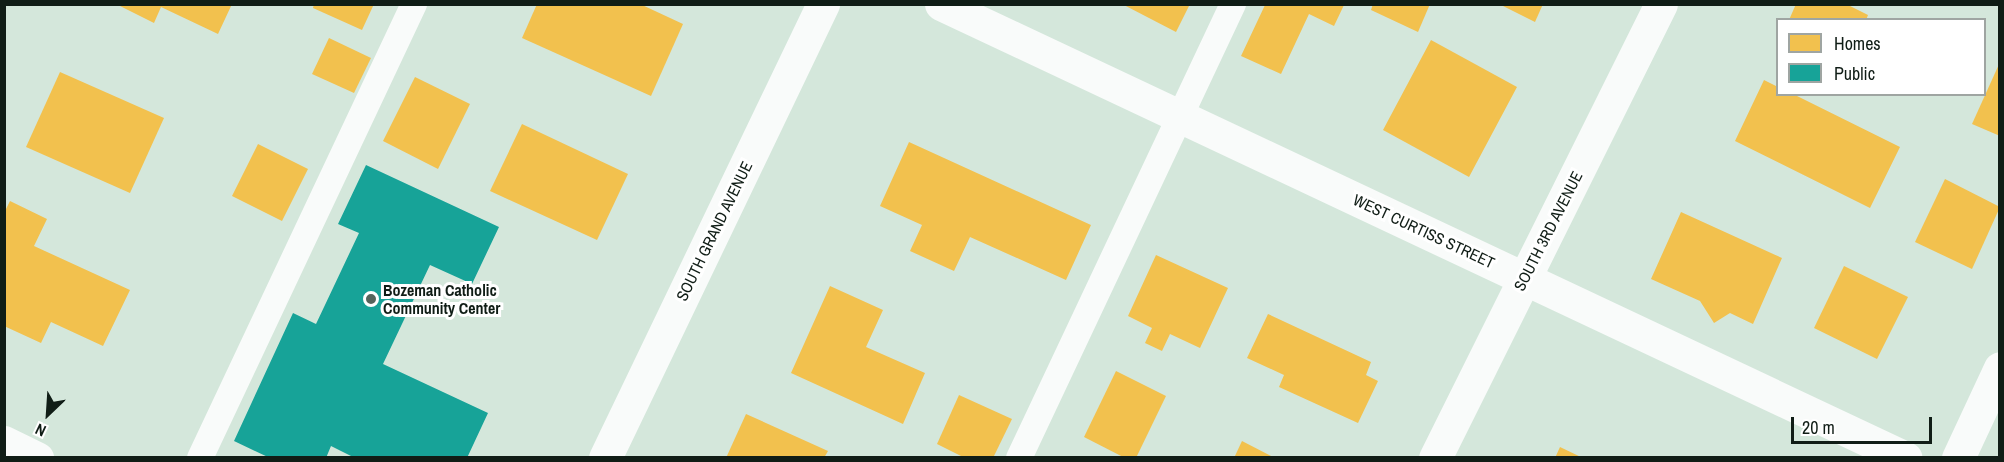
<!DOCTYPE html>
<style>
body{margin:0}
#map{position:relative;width:2004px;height:462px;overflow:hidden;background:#d4e7db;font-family:"Archivo Narrow",sans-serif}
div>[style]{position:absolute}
.homes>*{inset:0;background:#f2c14e}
.public>*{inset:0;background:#17a398}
.service>*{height:26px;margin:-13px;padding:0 13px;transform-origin:13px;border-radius:13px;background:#f9fbfa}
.minor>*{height:33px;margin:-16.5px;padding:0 16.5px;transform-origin:16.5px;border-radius:16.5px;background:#f9fbfa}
.dots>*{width:16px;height:16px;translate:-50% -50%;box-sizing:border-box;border:3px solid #fff;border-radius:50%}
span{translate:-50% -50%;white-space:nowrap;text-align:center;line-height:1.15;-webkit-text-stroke:6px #fff;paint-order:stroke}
.street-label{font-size:16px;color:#101d16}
.poi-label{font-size:16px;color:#101d16;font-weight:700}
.left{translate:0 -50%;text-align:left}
.frame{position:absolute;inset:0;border:6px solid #101d16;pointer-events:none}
.legend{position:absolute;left:1776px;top:18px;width:210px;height:78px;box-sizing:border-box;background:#fff;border:2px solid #9fa5a2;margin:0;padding:8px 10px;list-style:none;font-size:18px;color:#101d16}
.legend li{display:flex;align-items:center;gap:12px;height:30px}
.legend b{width:30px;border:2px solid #9fa5a2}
.north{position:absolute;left:18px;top:384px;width:60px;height:60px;-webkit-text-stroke:4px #fff;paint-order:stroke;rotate:205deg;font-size:16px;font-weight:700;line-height:24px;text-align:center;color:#101d16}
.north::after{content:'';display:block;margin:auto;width:21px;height:27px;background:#101d16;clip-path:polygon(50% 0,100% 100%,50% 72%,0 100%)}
.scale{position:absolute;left:1791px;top:417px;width:141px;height:27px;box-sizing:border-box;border:3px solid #101d16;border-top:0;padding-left:8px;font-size:18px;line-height:21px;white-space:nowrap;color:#101d16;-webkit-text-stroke:4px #fff;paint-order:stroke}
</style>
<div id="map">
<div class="homes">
<i style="clip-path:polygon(116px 4px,232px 4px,218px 34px,161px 7px,154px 23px)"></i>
<i style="clip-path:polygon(314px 4px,374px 4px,362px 30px,313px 8px)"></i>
<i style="clip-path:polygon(537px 4px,640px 4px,683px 24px,651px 96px,522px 38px)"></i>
<i style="clip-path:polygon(1122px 4px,1190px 4px,1176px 32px)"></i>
<i style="clip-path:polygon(1373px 4px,1430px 4px,1418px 32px,1371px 10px)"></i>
<i style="clip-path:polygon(1499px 4px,1543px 4px,1535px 22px)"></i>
<i style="clip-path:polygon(1796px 4px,1846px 4px,1868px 15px,1866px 20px,1789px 20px)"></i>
<i style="clip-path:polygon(1265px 5px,1344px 5px,1334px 26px,1309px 14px,1281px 74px,1241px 56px)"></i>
<i style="clip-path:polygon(329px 38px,371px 58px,354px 93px,312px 74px)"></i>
<i style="clip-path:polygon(1431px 40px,1517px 87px,1469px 177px,1383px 130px)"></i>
<i style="clip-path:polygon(2000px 62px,2000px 136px,1972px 124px)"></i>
<i style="clip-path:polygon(60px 72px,164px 118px,130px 193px,26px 147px)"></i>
<i style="clip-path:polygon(415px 77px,470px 104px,438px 169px,383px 141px)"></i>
<i style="clip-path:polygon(1764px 80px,1778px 87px,1778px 94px,1793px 94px,1900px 147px,1870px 208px,1735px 141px)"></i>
<i style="clip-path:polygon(522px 124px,628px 174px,597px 240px,490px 191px)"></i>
<i style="clip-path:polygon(909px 142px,1091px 225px,1066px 280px,970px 237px,954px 271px,910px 251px,922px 225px,880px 206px)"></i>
<i style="clip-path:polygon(258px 144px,308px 169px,282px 221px,232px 196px)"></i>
<i style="clip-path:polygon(1945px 179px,2000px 207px,1972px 269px,1915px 242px)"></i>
<i style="clip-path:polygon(10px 201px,47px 219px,34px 246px,130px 290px,103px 346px,51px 322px,41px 343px,4px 326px,4px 213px)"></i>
<i style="clip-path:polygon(1681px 212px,1782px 258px,1753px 324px,1730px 313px,1714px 323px,1700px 301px,1651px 279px)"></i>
<i style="clip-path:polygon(1156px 255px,1228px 288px,1200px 348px,1170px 334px,1162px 351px,1145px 343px,1152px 328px,1128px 316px)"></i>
<i style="clip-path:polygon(1844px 266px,1908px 297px,1877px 359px,1814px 328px)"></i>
<i style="clip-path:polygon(830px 286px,883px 310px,866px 347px,925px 373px,903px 424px,791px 373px)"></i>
<i style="clip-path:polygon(1268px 314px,1371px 362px,1366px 375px,1378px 381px,1358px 423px,1279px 387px,1284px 375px,1247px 358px)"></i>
<i style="clip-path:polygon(1116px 371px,1166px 396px,1136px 458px,1125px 458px,1084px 437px)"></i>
<i style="clip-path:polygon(959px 395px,1012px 419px,993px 458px,965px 458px,937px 444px)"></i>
<i style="clip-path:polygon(746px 414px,828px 451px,824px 458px,726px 458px)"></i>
<i style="clip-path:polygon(1242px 441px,1275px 458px,1234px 458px)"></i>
<i style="clip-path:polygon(1560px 447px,1583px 458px,1555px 458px)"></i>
</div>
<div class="public">
<i style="clip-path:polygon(366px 165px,499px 227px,472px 284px,430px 265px,383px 364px,488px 413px,467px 458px,355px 458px,331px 446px,326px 458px,270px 458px,234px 441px,293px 313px,316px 324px,359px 233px,338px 224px)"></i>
</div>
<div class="service">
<i style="left:200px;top:458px;width:502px;rotate:-64.76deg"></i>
<i style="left:1019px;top:458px;width:502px;rotate:-64.76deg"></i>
</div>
<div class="minor">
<i style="left:941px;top:4px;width:1066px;rotate:25.2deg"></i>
<i style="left:4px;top:442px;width:37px;rotate:26deg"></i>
<i style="left:605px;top:458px;width:504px;rotate:-64.35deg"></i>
<i style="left:1435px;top:458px;width:507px;rotate:-63.54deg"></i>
<i style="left:1958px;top:458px;width:99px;rotate:-65deg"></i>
</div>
<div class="dots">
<i style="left:371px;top:299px;background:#55645b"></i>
</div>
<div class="street-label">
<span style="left:714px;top:231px;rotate:-64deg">SOUTH GRAND AVENUE</span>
<span style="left:1424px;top:231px;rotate:25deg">WEST CURTISS STREET</span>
<span style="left:1548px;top:231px;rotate:-63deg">SOUTH 3RD AVENUE</span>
</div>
<div class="poi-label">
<span class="left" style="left:383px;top:299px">Bozeman Catholic<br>Community Center</span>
</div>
<div class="frame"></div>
<ul class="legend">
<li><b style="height:16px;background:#f2c14e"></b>Homes</li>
<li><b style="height:16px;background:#17a398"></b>Public</li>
</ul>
<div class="north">N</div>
<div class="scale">20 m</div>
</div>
